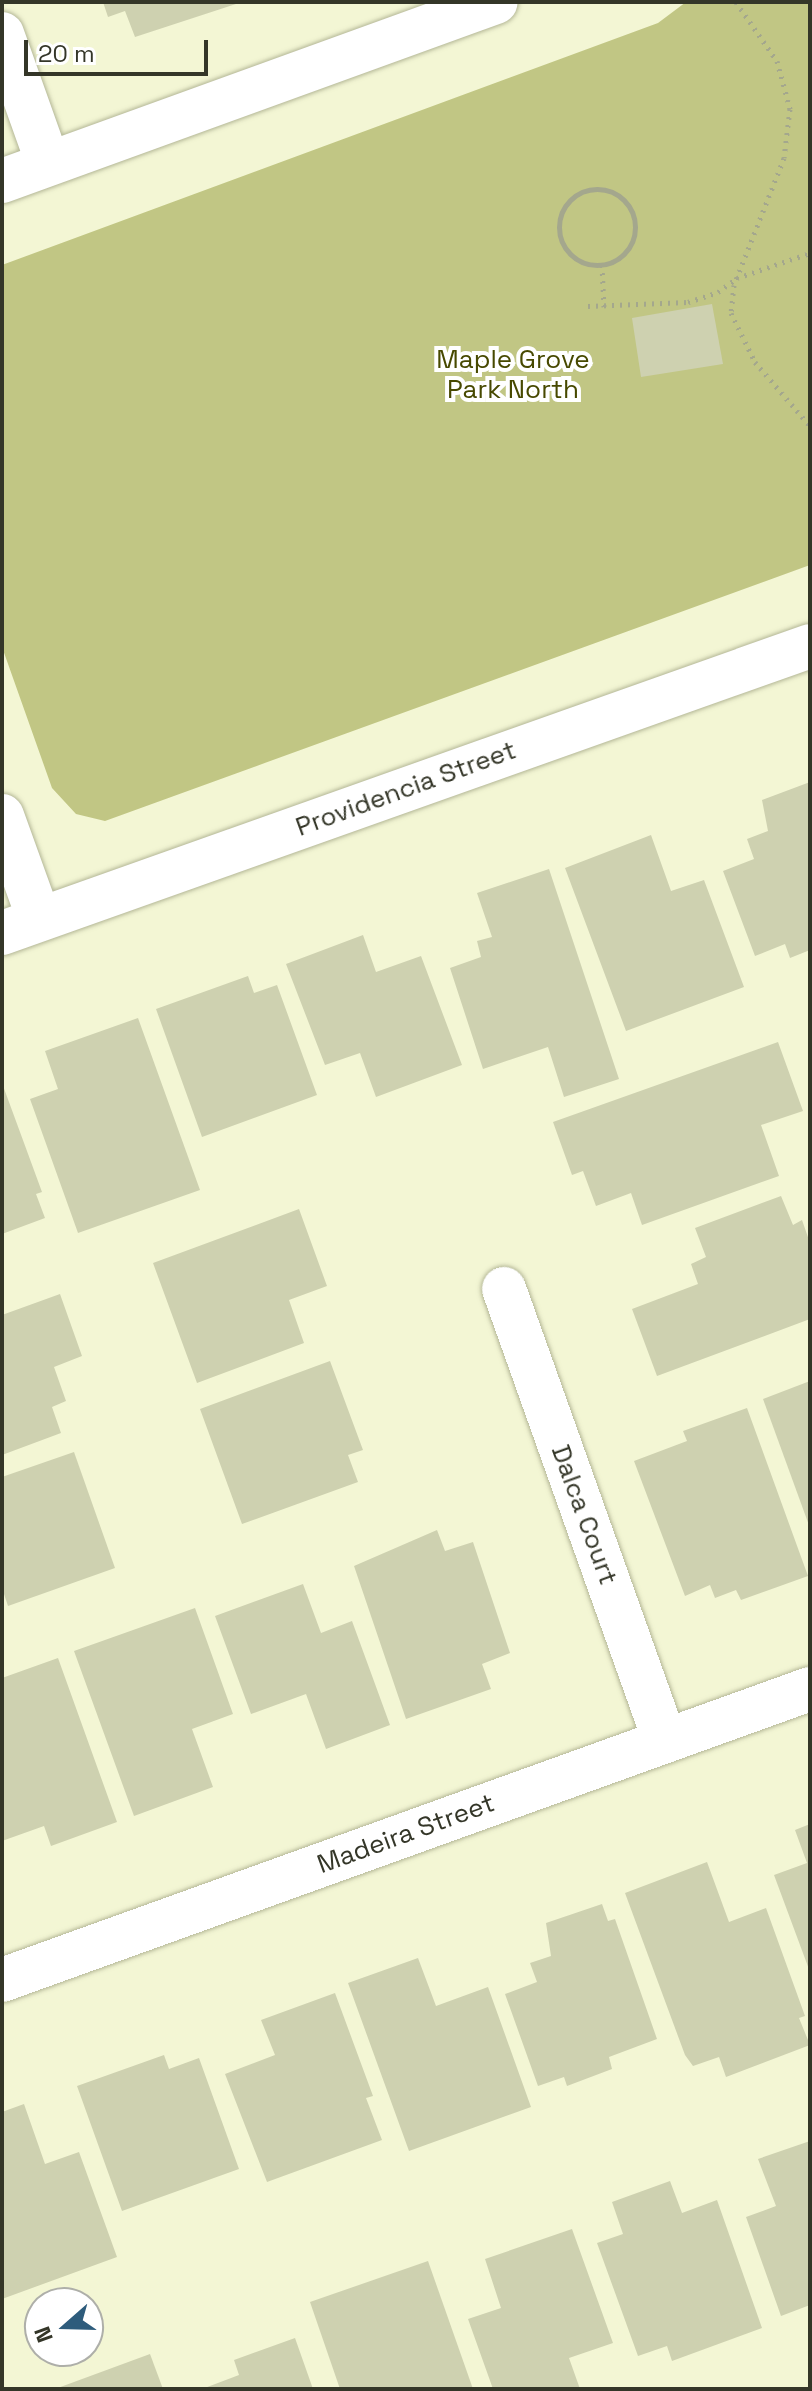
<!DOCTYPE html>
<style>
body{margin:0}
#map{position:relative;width:812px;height:2391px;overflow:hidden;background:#f3f6d4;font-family:"Space Grotesk",sans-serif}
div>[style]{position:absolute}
.green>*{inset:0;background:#c1c684}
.building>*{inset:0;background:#ced1b0}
.path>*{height:5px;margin-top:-2.5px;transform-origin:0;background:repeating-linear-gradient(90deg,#a4a78d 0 2px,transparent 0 8px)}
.path>.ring{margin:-2.5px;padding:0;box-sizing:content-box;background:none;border:5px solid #a4a78d;border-radius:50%}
.roads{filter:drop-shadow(0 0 2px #b4b797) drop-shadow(0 0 2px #b4b797)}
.minor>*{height:44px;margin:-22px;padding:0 22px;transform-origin:22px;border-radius:22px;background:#fff}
span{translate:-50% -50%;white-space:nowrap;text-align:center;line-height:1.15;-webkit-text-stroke:8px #fff;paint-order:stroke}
.park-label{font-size:26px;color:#474900}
.street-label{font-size:26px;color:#343628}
.frame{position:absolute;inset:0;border:4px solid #343628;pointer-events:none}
.north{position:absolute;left:24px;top:2287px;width:80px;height:80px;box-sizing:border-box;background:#fff;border:2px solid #aeafa9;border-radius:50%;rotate:250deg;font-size:22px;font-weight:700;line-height:32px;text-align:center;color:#343628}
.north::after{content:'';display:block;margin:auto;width:28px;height:36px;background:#2e5c7c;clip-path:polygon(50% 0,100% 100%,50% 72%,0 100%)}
.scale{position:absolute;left:24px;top:40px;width:184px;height:36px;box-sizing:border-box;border:4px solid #343628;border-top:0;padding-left:10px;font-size:24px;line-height:28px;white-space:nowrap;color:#343628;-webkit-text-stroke:6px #fff;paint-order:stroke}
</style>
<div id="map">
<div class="green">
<i style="clip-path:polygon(686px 2px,810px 2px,810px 565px,105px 821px,76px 814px,52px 788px,2px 647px,2px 265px,658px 23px)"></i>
</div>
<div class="building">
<i style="clip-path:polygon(103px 2px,239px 2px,239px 3px,135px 37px,125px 11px,108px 17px)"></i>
<i style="clip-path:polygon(712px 304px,723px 364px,641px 377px,632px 318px)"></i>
<i style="clip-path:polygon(810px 782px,810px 950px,790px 958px,785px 944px,755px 956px,723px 871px,754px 859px,747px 839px,768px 831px,762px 800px)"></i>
<i style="clip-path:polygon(651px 835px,671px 891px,704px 880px,744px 987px,626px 1031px,565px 868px)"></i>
<i style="clip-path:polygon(549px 869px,619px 1079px,564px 1097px,548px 1047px,483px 1069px,450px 968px,481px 957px,477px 941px,492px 937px,477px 893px)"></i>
<i style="clip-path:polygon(363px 935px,376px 972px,421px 956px,462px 1065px,376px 1097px,360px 1053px,325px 1065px,286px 964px)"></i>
<i style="clip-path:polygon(248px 976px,254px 993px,277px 985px,317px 1095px,202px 1137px,156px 1009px)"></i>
<i style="clip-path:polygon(138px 1018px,200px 1190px,78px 1233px,30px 1099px,58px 1089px,45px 1051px)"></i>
<i style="clip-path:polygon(778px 1042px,803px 1111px,761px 1125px,779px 1176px,642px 1225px,631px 1193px,596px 1206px,583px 1171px,572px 1175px,553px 1122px)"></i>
<i style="clip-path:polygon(2px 1083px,42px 1192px,36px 1194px,45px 1218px,2px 1234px)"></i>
<i style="clip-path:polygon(781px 1196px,793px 1225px,802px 1220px,810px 1243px,810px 1319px,657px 1376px,632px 1309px,698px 1284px,691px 1264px,706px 1257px,695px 1228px)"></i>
<i style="clip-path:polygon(299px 1209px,327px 1286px,289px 1300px,304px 1343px,197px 1383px,153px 1263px)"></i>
<i style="clip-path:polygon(60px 1294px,82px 1356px,54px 1367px,66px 1401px,52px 1407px,61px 1433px,2px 1455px,2px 1315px)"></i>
<i style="clip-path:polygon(330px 1361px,363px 1450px,348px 1455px,358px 1482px,242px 1524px,200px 1409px)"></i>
<i style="clip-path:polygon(810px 1381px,810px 1528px,763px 1399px)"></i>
<i style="clip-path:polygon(747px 1408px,808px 1576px,741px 1600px,736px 1590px,715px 1598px,710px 1585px,685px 1596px,634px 1461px,687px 1441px,683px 1431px)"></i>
<i style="clip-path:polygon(74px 1452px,115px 1568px,8px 1606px,2px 1588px,2px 1477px)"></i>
<i style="clip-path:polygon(437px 1530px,445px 1551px,473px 1542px,510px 1653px,482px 1664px,491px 1689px,406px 1719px,354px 1566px)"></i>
<i style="clip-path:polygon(303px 1584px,321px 1633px,352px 1621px,390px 1725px,326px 1749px,306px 1694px,251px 1714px,215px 1616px)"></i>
<i style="clip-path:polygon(195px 1608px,233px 1714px,192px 1729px,213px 1787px,134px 1816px,74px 1651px)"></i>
<i style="clip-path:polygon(58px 1658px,117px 1822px,51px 1846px,44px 1826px,2px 1841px,2px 1678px)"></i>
<i style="clip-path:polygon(810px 1824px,810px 1972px,774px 1875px,807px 1863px,795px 1830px)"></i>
<i style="clip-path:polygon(707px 1862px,729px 1922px,766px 1908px,805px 2016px,799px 2018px,810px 2045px,726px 2077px,719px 2057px,693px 2066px,685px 2055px,625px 1893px)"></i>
<i style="clip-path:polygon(602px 1904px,608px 1921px,615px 1919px,657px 2039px,609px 2057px,612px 2069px,567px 2086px,564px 2077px,538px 2086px,505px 1994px,537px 1982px,530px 1963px,551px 1956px,546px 1923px)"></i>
<i style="clip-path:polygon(418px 1958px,436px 2006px,488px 1987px,531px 2107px,409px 2151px,348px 1983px)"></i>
<i style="clip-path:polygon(335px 1993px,373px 2096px,366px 2098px,382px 2140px,267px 2182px,225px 2074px,275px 2055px,261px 2020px)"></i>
<i style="clip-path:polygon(164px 2055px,169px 2069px,199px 2058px,239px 2169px,122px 2211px,77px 2086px)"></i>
<i style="clip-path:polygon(24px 2104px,45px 2164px,79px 2152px,117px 2257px,2px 2299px,2px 2112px)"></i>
<i style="clip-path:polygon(810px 2141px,810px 2305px,781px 2316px,746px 2217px,776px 2206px,758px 2159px)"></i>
<i style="clip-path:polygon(670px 2181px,682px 2213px,717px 2200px,762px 2328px,672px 2361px,667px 2346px,638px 2356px,597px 2243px,623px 2234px,612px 2202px)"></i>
<i style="clip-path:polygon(572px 2229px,613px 2343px,569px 2358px,580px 2389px,493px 2389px,468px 2319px,501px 2308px,485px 2259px)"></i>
<i style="clip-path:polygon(428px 2261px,473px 2389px,340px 2389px,310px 2302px)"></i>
<i style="clip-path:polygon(295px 2338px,313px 2389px,202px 2389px,239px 2375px,234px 2360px)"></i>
<i style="clip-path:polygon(150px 2354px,163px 2389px,55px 2389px)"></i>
</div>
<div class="path">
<i style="left:736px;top:2px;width:72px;rotate:55.2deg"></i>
<i style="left:777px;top:61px;width:50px;rotate:74.8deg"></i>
<i style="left:790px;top:109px;width:49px;rotate:97deg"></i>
<i style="left:784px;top:158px;width:136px;rotate:111.5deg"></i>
<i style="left:734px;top:285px;width:28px;rotate:96deg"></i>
<i style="left:731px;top:313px;width:55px;rotate:63.9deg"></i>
<i style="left:755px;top:362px;width:84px;rotate:49.3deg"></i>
<i class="ring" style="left:559px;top:189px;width:71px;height:71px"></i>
<i style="left:602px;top:265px;width:42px;rotate:87.3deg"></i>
<i style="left:588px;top:306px;width:100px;rotate:-2.3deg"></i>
<i style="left:688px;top:302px;width:32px;rotate:-18deg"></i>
<i style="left:718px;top:292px;width:24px;rotate:-36deg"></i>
<i style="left:737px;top:278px;width:77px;rotate:-18.9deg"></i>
</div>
<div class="roads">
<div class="minor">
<i style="left:2px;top:34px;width:137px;rotate:70.4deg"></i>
<i style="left:2px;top:181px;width:525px;rotate:-19.92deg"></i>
<i style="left:2px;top:816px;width:109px;rotate:70.2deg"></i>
<i style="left:2px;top:933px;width:857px;rotate:-19.55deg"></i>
<i style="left:504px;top:1289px;width:480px;rotate:70.4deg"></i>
<i style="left:2px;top:1980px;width:859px;rotate:-19.81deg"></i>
</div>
</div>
<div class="park-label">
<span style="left:513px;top:375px">Maple Grove<br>Park North</span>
</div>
<div class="street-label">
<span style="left:406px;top:789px;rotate:-20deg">Providencia Street</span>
<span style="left:584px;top:1515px;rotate:70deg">Dalca Court</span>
<span style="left:406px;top:1834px;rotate:-20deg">Madeira Street</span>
</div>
<div class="frame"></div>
<div class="north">N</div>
<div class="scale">20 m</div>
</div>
